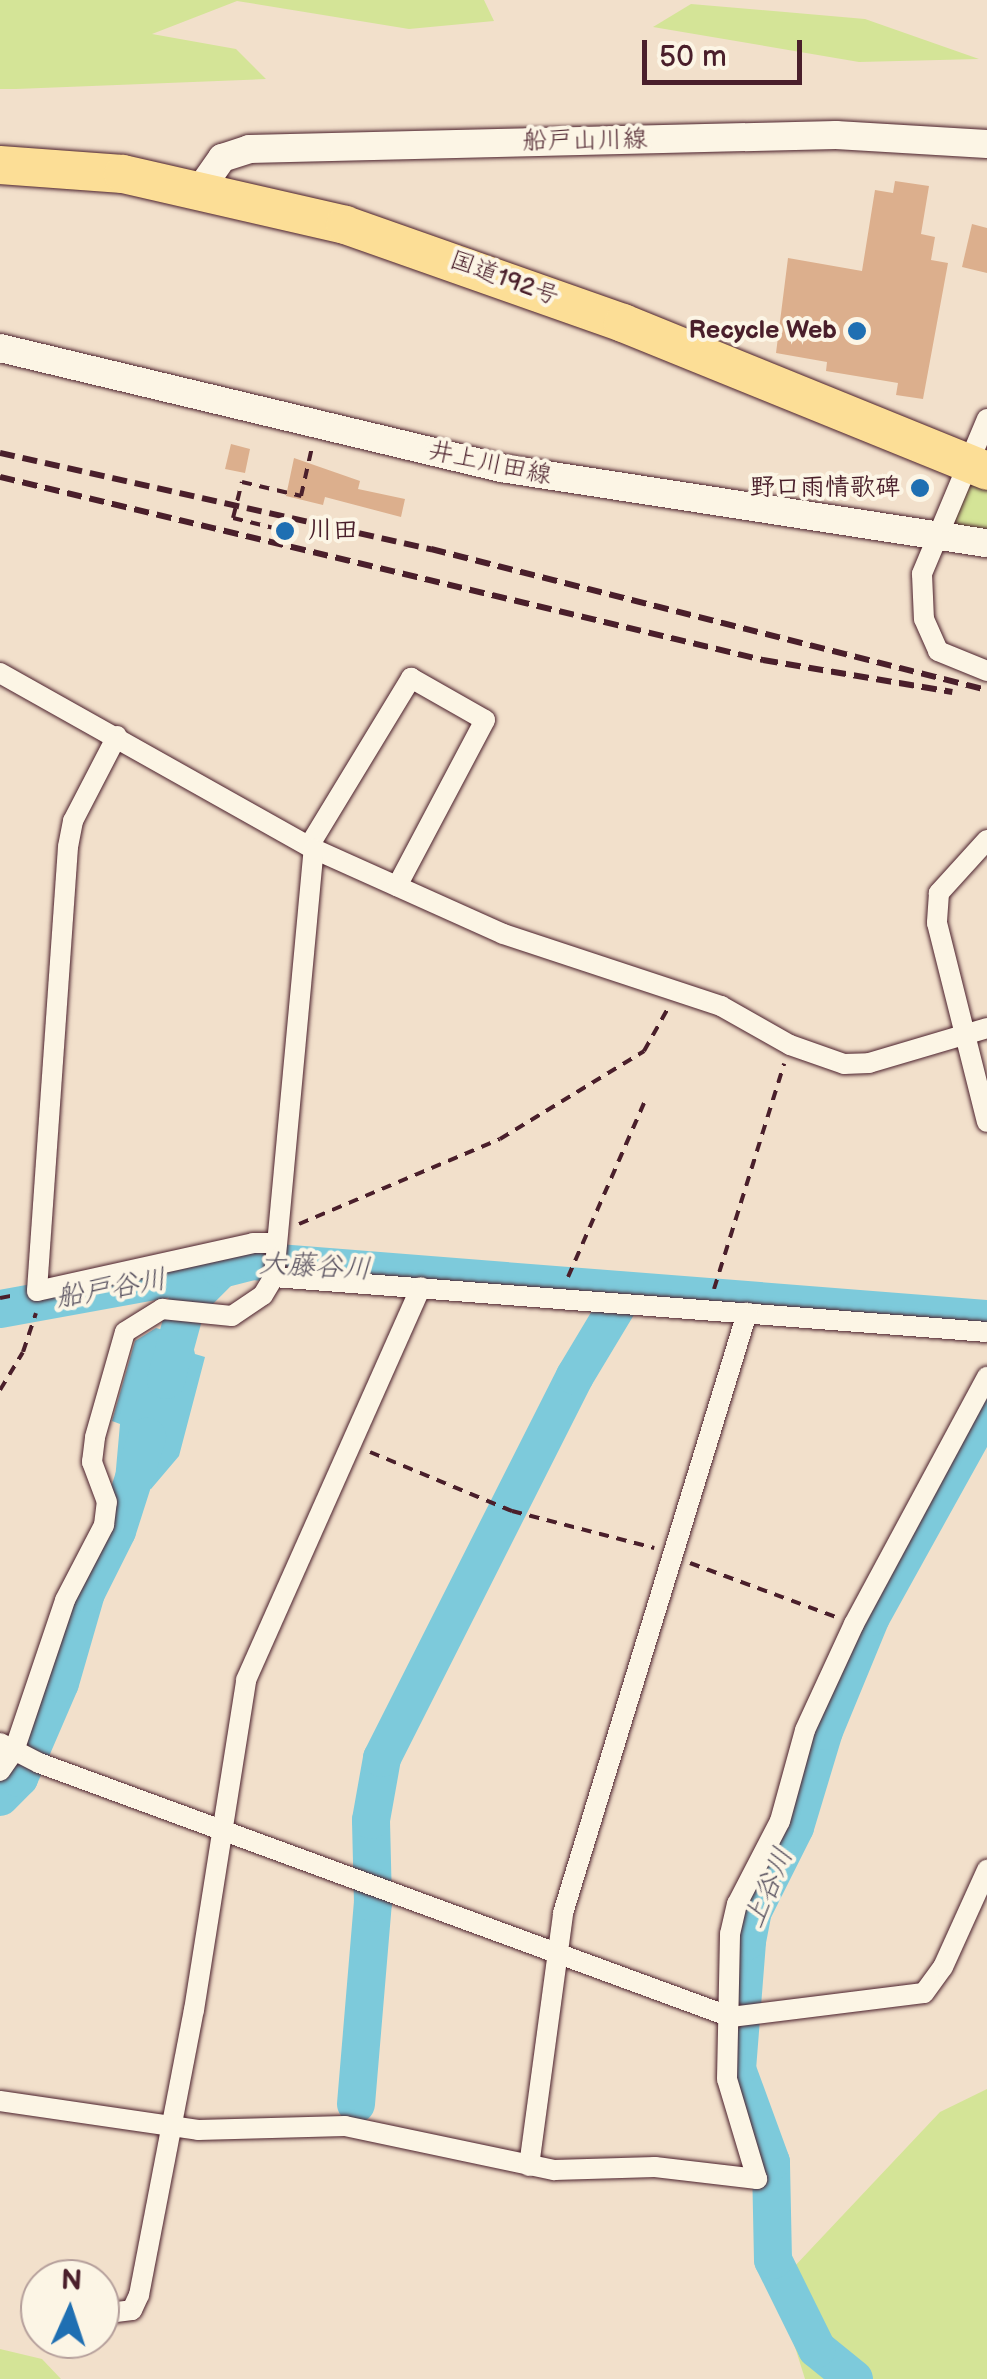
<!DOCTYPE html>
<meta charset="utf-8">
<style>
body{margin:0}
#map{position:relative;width:987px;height:2379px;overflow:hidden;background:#f2e0cb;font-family:"Balsamiq Sans","Klee One",sans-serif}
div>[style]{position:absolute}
.green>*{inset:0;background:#d4e497}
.water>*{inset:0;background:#7dcadb}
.river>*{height:38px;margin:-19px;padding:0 19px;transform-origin:19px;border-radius:19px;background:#7dcadb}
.building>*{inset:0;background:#dcaf8d}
.path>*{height:4px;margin-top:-2px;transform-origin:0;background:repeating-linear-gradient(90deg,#4a1f2b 0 10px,transparent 0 18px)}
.roads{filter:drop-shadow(0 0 2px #4a1f2b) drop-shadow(0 0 2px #4a1f2b)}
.street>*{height:20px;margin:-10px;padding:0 10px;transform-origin:10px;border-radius:10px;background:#fcf5e5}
.secondary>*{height:28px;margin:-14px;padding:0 14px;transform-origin:14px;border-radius:14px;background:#fcf5e5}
.highway>*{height:38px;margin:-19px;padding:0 19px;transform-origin:19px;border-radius:19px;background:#fcde96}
.rail>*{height:6px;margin-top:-3px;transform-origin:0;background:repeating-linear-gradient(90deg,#4a1f2b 0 15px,transparent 0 23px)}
.path-bridge>*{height:4px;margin-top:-2px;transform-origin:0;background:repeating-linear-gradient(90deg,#4a1f2b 0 10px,transparent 0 18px)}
.dots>*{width:28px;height:28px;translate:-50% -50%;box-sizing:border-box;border:5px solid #fcf5e5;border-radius:50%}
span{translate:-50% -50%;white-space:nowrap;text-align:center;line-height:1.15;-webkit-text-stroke:8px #fcf5e5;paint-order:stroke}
.street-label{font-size:25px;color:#4a1f2b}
.poi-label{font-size:25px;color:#4a1f2b;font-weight:700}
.right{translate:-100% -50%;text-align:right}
.left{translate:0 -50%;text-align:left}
.water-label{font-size:28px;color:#595260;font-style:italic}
.north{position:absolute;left:20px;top:2259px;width:100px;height:100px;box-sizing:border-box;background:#fcf5e5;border:2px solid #b59f9b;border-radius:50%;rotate:3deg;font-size:28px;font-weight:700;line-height:40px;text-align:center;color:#4a1f2b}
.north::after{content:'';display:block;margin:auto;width:35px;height:45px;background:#1f6fb2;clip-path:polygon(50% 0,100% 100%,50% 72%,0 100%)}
.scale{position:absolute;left:642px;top:40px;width:160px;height:45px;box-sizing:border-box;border:5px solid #4a1f2b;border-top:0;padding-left:12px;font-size:30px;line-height:35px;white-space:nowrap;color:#4a1f2b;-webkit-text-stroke:8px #fcf5e5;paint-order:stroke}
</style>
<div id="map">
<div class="green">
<i style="clip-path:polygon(0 0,484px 0,494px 21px,409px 29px,237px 1px,152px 34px,236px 49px,266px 79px,16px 89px,0 89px)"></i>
<i style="clip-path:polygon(691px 4px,865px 19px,979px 59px,859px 62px,653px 27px)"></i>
<i style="clip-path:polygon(968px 478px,987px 485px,987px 530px,947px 524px)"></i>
<i style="clip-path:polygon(987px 2089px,987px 2379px,805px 2379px,776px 2286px,940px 2112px)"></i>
<i style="clip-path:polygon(0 2349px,42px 2359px,61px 2379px,0 2379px)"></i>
</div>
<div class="water">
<i style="clip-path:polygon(156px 1328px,191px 1337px,195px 1354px,205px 1357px,179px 1456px,151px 1489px,115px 1480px,120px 1424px,112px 1421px,135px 1341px)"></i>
</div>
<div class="river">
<i style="left:0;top:1309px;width:225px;rotate:-10.3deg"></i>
<i style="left:166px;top:1380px;width:80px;rotate:-74.7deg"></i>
<i style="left:187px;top:1303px;width:48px;rotate:-45deg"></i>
<i style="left:221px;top:1269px;width:32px;rotate:-14deg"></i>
<i style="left:252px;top:1261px;width:737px;rotate:4.51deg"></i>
<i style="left:0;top:1797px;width:27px;rotate:-45deg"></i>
<i style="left:19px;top:1778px;width:103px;rotate:-66.7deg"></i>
<i style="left:60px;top:1683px;width:94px;rotate:-73.9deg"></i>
<i style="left:86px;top:1593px;width:69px;rotate:-63.4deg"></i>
<i style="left:117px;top:1531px;width:99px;rotate:-72.3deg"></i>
<i style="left:356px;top:2104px;width:202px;rotate:-85.2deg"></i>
<i style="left:373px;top:1903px;width:83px;rotate:-91.4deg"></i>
<i style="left:371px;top:1820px;width:63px;rotate:-79.9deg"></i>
<i style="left:382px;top:1758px;width:428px;rotate:-63.2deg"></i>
<i style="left:575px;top:1376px;width:99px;rotate:-59deg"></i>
<i style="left:854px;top:2379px;width:48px;rotate:-141deg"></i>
<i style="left:817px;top:2349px;width:99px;rotate:-116.3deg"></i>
<i style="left:773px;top:2260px;width:98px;rotate:-91.2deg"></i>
<i style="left:771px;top:2162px;width:99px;rotate:-110.1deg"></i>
<i style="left:737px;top:2069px;width:128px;rotate:-85.5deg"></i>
<i style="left:747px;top:1941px;width:31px;rotate:-79deg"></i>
<i style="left:753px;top:1911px;width:94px;rotate:-63.4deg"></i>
<i style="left:795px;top:1827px;width:100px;rotate:-73.2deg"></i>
<i style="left:824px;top:1731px;width:123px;rotate:-67.6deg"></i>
<i style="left:871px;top:1617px;width:239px;rotate:-61deg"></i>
</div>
<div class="building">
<i style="clip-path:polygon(895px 181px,929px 186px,921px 234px,935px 237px,931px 260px,948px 263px,923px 399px,896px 395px,898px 383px,826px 371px,827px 362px,776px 353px,788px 258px,862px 271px,875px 190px,893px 193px)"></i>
<i style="clip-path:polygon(972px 224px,987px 228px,987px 273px,962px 267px)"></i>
<i style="clip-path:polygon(231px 444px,250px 449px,245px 473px,225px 469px)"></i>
<i style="clip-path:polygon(294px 458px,360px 481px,358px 489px,405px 499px,401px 517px,325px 497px,323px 505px,286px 496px)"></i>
</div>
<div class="path">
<i style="left:242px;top:482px;width:61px;rotate:13.3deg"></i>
<i style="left:301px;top:496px;width:50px;rotate:-77.3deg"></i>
<i style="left:233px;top:518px;width:42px;rotate:13.7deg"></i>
<i style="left:299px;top:1224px;width:218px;rotate:-22.9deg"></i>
<i style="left:500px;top:1139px;width:169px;rotate:-31.4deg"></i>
<i style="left:644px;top:1051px;width:47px;rotate:-60.7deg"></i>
<i style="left:568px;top:1277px;width:190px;rotate:-66.4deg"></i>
<i style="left:714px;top:1289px;width:236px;rotate:-72.7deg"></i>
<i style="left:0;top:1298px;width:15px;rotate:-11deg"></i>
<i style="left:0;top:1390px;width:44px;rotate:-58.8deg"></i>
<i style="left:23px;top:1352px;width:41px;rotate:-71.6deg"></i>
<i style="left:370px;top:1452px;width:154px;rotate:22.6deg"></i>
<i style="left:512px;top:1511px;width:147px;rotate:14.6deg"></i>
<i style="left:690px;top:1563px;width:156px;rotate:20.3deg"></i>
</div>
<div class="roads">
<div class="street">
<i style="left:987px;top:419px;width:168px;rotate:112.8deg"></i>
<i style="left:922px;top:574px;width:45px;rotate:87.5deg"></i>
<i style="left:924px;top:619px;width:35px;rotate:66deg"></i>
<i style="left:938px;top:651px;width:53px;rotate:22.2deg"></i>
<i style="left:0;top:673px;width:360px;rotate:29.3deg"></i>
<i style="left:314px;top:849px;width:207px;rotate:24.2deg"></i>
<i style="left:503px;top:934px;width:230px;rotate:18.3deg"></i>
<i style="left:721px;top:1006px;width:79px;rotate:29.5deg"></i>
<i style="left:790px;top:1045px;width:57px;rotate:19.4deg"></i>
<i style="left:844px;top:1064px;width:25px;rotate:-2deg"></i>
<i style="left:869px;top:1063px;width:123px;rotate:-16.5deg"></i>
<i style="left:117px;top:736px;width:96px;rotate:117.4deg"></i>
<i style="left:73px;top:821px;width:26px;rotate:101deg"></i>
<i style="left:68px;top:847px;width:445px;rotate:94deg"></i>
<i style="left:37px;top:1291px;width:221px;rotate:-12.5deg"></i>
<i style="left:253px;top:1243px;width:24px"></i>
<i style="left:987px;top:840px;width:72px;rotate:132.2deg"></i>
<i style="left:939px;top:893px;width:30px;rotate:94deg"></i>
<i style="left:937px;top:923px;width:205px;rotate:75.9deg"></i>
<i style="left:309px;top:846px;width:197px;rotate:-58.7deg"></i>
<i style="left:411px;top:678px;width:85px;rotate:29.6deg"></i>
<i style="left:485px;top:720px;width:188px;rotate:117.9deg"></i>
<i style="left:274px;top:1277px;width:715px;rotate:4.41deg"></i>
<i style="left:0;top:1743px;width:44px;rotate:27.1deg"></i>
<i style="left:39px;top:1763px;width:737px;rotate:20.16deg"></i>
<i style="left:731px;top:2017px;width:194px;rotate:-7.1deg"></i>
<i style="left:924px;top:1993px;width:32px;rotate:-54deg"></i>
<i style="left:943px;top:1967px;width:107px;rotate:-65.6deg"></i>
<i style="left:0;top:1771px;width:24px;rotate:-55deg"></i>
<i style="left:14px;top:1751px;width:159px;rotate:-71.3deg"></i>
<i style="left:65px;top:1600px;width:85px;rotate:-62.5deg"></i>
<i style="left:104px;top:1525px;width:23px;rotate:-83deg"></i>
<i style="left:107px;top:1502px;width:43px;rotate:-110.6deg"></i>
<i style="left:92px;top:1462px;width:25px;rotate:-83deg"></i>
<i style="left:95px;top:1437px;width:109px;rotate:-74.1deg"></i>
<i style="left:125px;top:1332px;width:44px;rotate:-31.9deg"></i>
<i style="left:162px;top:1309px;width:70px;rotate:5.7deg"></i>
<i style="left:232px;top:1316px;width:37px;rotate:-34deg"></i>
<i style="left:263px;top:1295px;width:21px;rotate:-59deg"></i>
<i style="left:274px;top:1277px;width:430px;rotate:-84.7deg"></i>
<i style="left:0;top:2101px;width:200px;rotate:8.3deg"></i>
<i style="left:198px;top:2130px;width:147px;rotate:-1.6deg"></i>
<i style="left:345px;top:2126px;width:214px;rotate:11.9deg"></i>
<i style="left:554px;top:2170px;width:101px;rotate:-1.7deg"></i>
<i style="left:655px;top:2167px;width:103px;rotate:6.7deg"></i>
<i style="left:757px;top:2179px;width:104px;rotate:-106.7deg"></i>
<i style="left:727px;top:2079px;width:145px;rotate:-88.8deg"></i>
<i style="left:730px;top:1934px;width:31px;rotate:-77deg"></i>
<i style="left:737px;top:1904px;width:93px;rotate:-62.6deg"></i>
<i style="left:780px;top:1821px;width:94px;rotate:-74.6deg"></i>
<i style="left:805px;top:1730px;width:117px;rotate:-65.2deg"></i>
<i style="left:854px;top:1624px;width:281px;rotate:-61.7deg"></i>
<i style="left:529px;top:2166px;width:255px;rotate:-82.3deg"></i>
<i style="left:563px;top:1913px;width:628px;rotate:-72.95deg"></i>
<i style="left:100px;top:2314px;width:32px;rotate:-7deg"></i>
<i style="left:132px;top:2310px;width:17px;rotate:-65deg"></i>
<i style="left:139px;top:2295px;width:290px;rotate:-79.1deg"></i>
<i style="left:194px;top:2010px;width:334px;rotate:-81deg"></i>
<i style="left:246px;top:1680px;width:430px;rotate:-66deg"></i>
</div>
<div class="secondary">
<i style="left:201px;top:188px;width:37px;rotate:-55deg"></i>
<i style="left:222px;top:158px;width:28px;rotate:-18deg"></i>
<i style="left:249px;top:149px;width:587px;rotate:-1.37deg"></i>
<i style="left:836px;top:135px;width:151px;rotate:3.4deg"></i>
<i style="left:0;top:348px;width:515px;rotate:13.47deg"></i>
<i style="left:501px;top:468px;width:492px;rotate:8.8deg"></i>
</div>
<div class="highway">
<i style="left:0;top:165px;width:123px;rotate:4.2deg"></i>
<i style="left:123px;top:174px;width:228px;rotate:12.9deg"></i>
<i style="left:345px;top:225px;width:295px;rotate:19.4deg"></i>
<i style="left:623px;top:323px;width:393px;rotate:22.1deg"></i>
</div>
</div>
<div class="rail">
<i style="left:0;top:453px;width:442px;rotate:12.6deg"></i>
<i style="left:431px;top:549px;width:574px;rotate:14.23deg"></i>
<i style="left:0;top:477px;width:785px;rotate:13.49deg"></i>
<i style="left:763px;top:660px;width:192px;rotate:9.6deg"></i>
</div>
<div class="path-bridge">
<i style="left:233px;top:518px;width:37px;rotate:-76deg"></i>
</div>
<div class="dots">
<i style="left:857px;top:331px;background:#1f6fb2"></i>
<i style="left:920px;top:488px;background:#1f6fb2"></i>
<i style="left:285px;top:531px;background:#1f6fb2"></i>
</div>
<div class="street-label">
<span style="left:585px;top:141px;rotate:-1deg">船戸山川線</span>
<span style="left:504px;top:279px;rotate:20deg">国道192号</span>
<span style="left:490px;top:464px;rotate:12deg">井上川田線</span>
</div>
<div class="poi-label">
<span class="right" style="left:837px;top:331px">Recycle Web</span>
<span class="right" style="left:900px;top:488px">野口雨情歌碑</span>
<span class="left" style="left:308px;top:531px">川田</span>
</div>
<div class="water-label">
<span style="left:315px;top:1267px;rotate:3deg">大藤谷川</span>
<span style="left:111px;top:1289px;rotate:-10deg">船戸谷川</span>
<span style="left:769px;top:1888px;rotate:-67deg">上谷川</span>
</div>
<div class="north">N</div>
<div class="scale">50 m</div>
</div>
